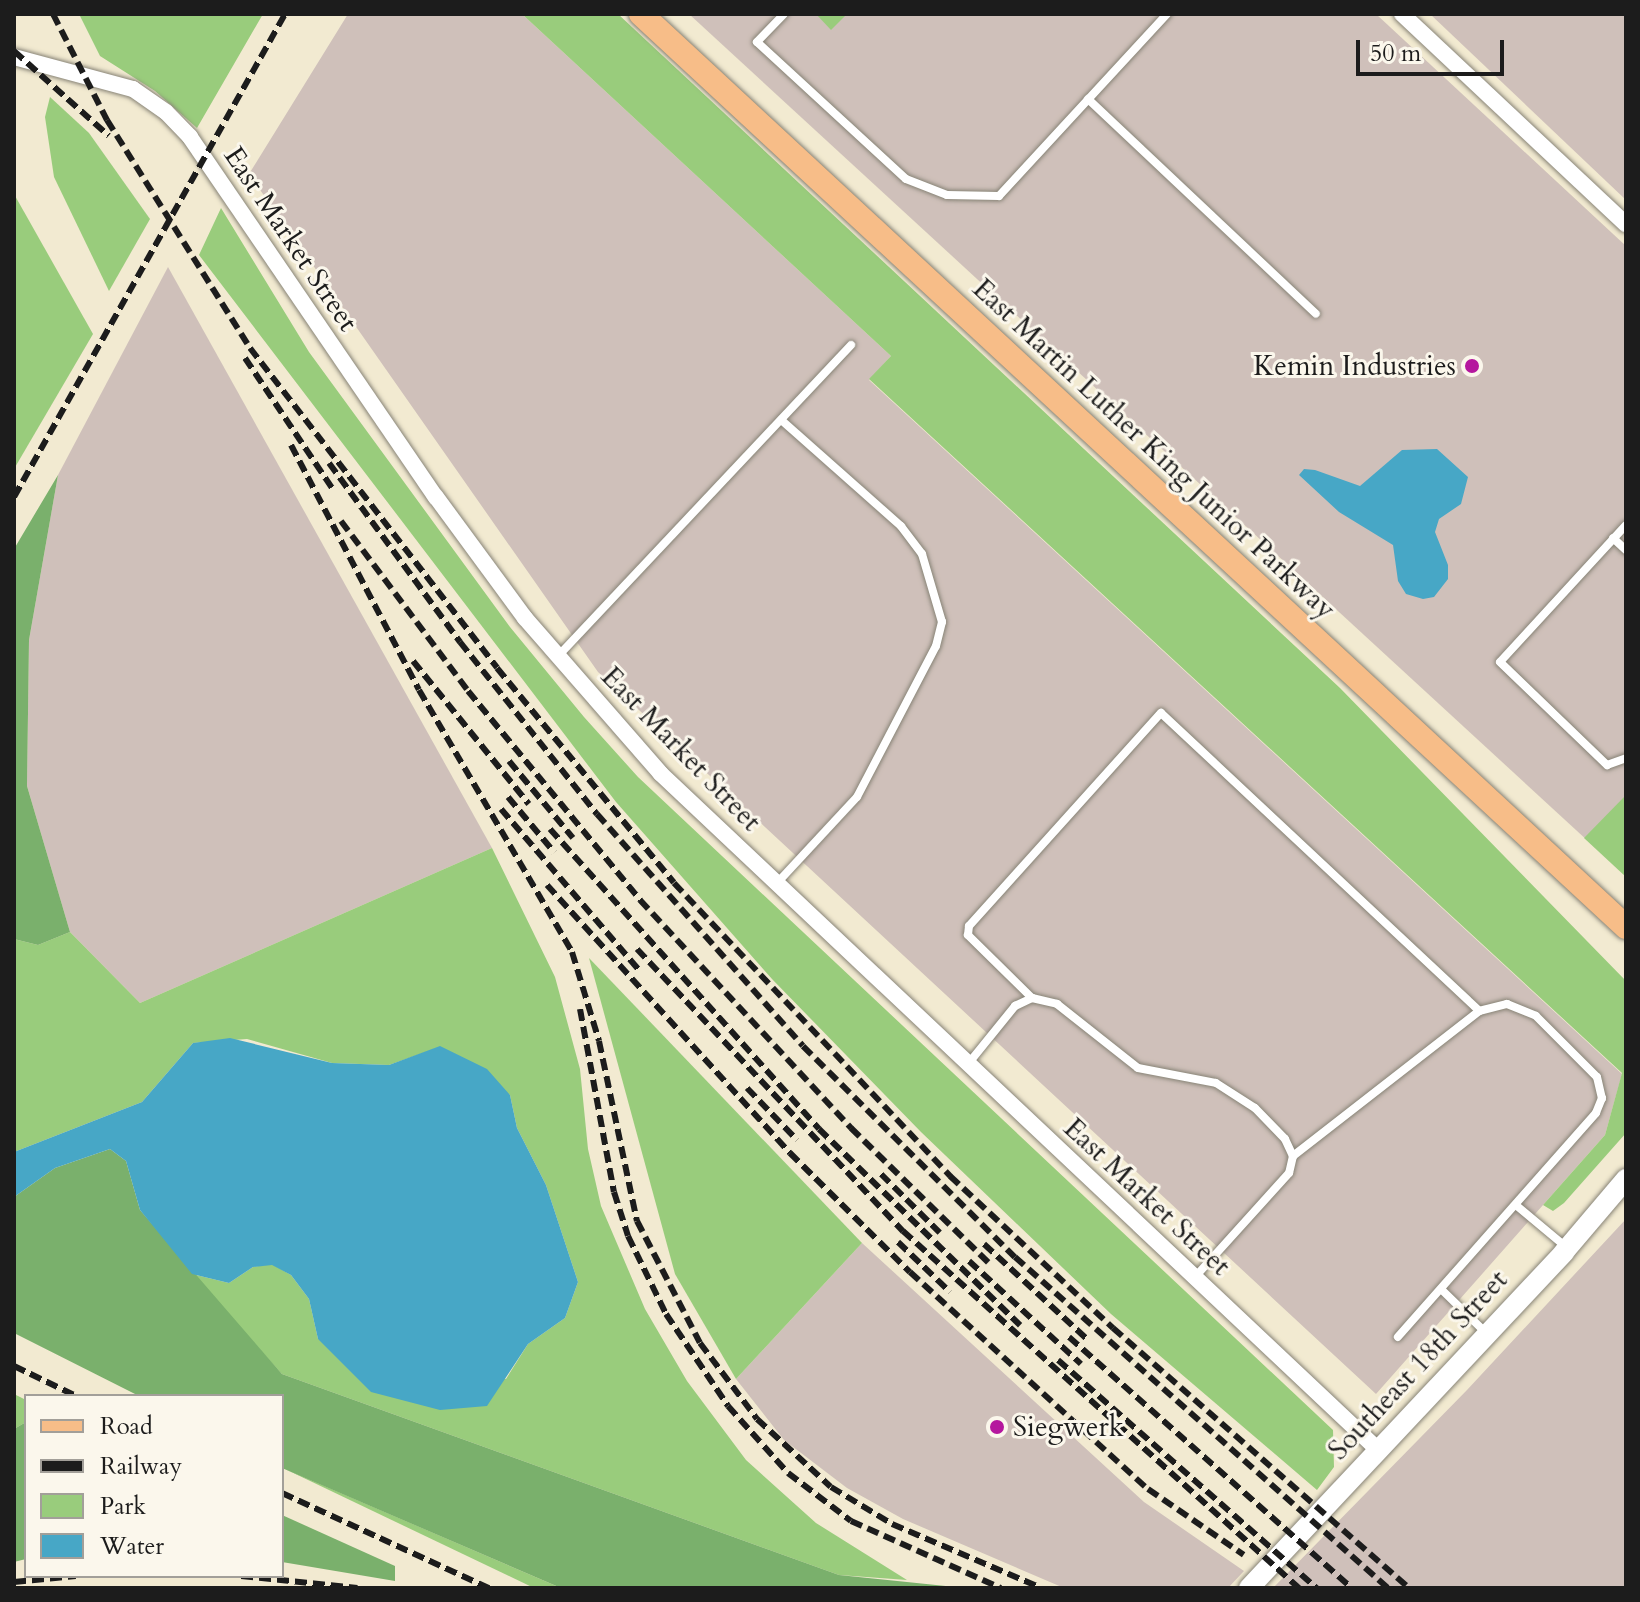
<!DOCTYPE html>
<style>
body{margin:0}
#map{position:relative;width:1640px;height:1602px;overflow:hidden;background:#f2ead1;font-family:Cardo,serif}
div>[style]{position:absolute}
.industrial>*{inset:0;background:#cfc0ba}
.green>*{inset:0;background:#99cc7c}
.forest>*{inset:0;background:#7ab06c}
.water>*{inset:0;background:#47a7c6}
.roads{filter:drop-shadow(0 0 2px #878376) drop-shadow(0 0 2px #878376)}
.service>*{height:8px;margin:-4px;padding:0 4px;transform-origin:4px;border-radius:4px;background:#fff}
.minor>*{height:16px;margin:-8px;padding:0 8px;transform-origin:8px;border-radius:8px;background:#fff}
.tertiary>*{height:20px;margin:-10px;padding:0 10px;transform-origin:10px;border-radius:10px;background:#fff}
.primary>*{height:24px;margin:-12px;padding:0 12px;transform-origin:12px;border-radius:12px;background:#f7bd88}
.rail>*{height:6px;margin-top:-3px;transform-origin:0;background:repeating-linear-gradient(90deg,#1c1c1c 0 12px,transparent 0 18px)}
.dots>*{width:22px;height:22px;translate:-50% -50%;box-sizing:border-box;border:4px solid #fbf7ec;border-radius:50%}
span{translate:-50% -50%;white-space:nowrap;text-align:center;line-height:1.15;-webkit-text-stroke:6px #fbf7ec;paint-order:stroke}
.street-label{font-size:28px;color:#1c1c1c}
.poi-label{font-size:28px;color:#1c1c1c}
.right{translate:-100% -50%;text-align:right}
.left{translate:0 -50%;text-align:left}
.frame{position:absolute;inset:0;border:16px solid #1c1c1c;pointer-events:none}
.legend{position:absolute;left:24px;top:1394px;width:260px;height:184px;box-sizing:border-box;background:#fbf7ec;border:2px solid #a29f99;margin:0;padding:10px 14px;list-style:none;font-size:24px;color:#1c1c1c}
.legend li{display:flex;align-items:center;gap:16px;height:40px}
.legend b{width:40px;border:2px solid #a29f99}
.scale{position:absolute;left:1356px;top:40px;width:148px;height:36px;box-sizing:border-box;border:4px solid #1c1c1c;border-top:0;padding-left:10px;font-size:24px;line-height:28px;white-space:nowrap;color:#1c1c1c;-webkit-text-stroke:6px #fbf7ec;paint-order:stroke}
</style>
<div id="map">
<div class="industrial">
<i style="clip-path:polygon(348px 14px,522px 14px,891px 356px,869px 380px,1622px 1074px,1605px 1135px,1376px 1394px,598px 672px,249px 174px)"></i>
<i style="clip-path:polygon(689px 14px,1376px 14px,1626px 246px,1626px 876px)"></i>
<i style="clip-path:polygon(1430px 14px,1626px 14px,1626px 200px)"></i>
<i style="clip-path:polygon(168px 267px,492px 848px,140px 1003px,70px 932px,27px 786px,29px 640px,58px 475px)"></i>
<i style="clip-path:polygon(1626px 1219px,1626px 1588px,1273px 1588px,1467px 1390px)"></i>
<i style="clip-path:polygon(862px 1243px,1144px 1502px,1244px 1571px,1228px 1588px,1064px 1588px,903px 1519px,847px 1488px,784px 1440px,736px 1379px)"></i>
</div>
<div class="green">
<i style="clip-path:polygon(79px 14px,263px 14px,197px 128px,155px 91px,100px 56px)"></i>
<i style="clip-path:polygon(522px 14px,618px 14px,1340px 688px,1626px 981px,1626px 1133px,1564px 1203px,1553px 1211px,1543px 1205px,1605px 1135px,1622px 1073px,869px 379px,891px 356px)"></i>
<i style="clip-path:polygon(816px 14px,847px 14px,831px 30px)"></i>
<i style="clip-path:polygon(50px 97px,89px 133px,150px 219px,109px 291px,54px 177px,45px 117px)"></i>
<i style="clip-path:polygon(14px 194px,93px 334px,14px 469px)"></i>
<i style="clip-path:polygon(221px 208px,309px 352px,510px 627px,584px 717px,638px 777px,1333px 1430px,1334px 1467px,1317px 1490px,1111px 1314px,921px 1132px,772px 979px,616px 802px,199px 255px)"></i>
<i style="clip-path:polygon(1626px 795px,1626px 877px,1584px 838px)"></i>
<i style="clip-path:polygon(492px 848px,555px 977px,580px 1069px,588px 1149px,601px 1206px,645px 1309px,687px 1381px,746px 1460px,816px 1523px,907px 1580px,839px 1575px,282px 1374px,192px 1274px,229px 1283px,253px 1267px,272px 1264px,291px 1275px,309px 1299px,318px 1339px,506px 1379px,528px 1344px,565px 1318px,578px 1282px,546px 1185px,517px 1128px,510px 1095px,440px 1047px,389px 1065px,332px 1063px,247px 1039px,193px 1043px,142px 1102px,14px 1152px,14px 939px,38px 945px,70px 932px,140px 1003px)"></i>
<i style="clip-path:polygon(589px 958px,862px 1243px,736px 1379px,675px 1274px)"></i>
<i style="clip-path:polygon(14px 1394px,26px 1400px,26px 1422px,14px 1429px)"></i>
<i style="clip-path:polygon(285px 1469px,561px 1588px,534px 1588px)"></i>
</div>
<div class="forest">
<i style="clip-path:polygon(58px 475px,29px 640px,27px 786px,70px 932px,38px 945px,14px 939px,14px 549px)"></i>
<i style="clip-path:polygon(110px 1149px,126px 1161px,140px 1210px,282px 1374px,839px 1575px,965px 1588px,561px 1588px,282px 1468px,282px 1396px,139px 1396px,14px 1333px,14px 1197px,55px 1168px)"></i>
<i style="clip-path:polygon(26px 1422px,26px 1559px,14px 1562px,14px 1429px)"></i>
<i style="clip-path:polygon(282px 1515px,395px 1566px,395px 1581px,282px 1562px)"></i>
</div>
<div class="water">
<i style="clip-path:polygon(1437px 449px,1468px 477px,1461px 504px,1439px 519px,1435px 532px,1448px 565px,1448px 579px,1434px 597px,1423px 599px,1406px 594px,1398px 581px,1393px 545px,1339px 512px,1299px 475px,1304px 469px,1315px 470px,1360px 486px,1402px 450px)"></i>
<i style="clip-path:polygon(230px 1038px,332px 1063px,389px 1065px,440px 1046px,487px 1069px,510px 1095px,517px 1128px,546px 1185px,578px 1282px,565px 1318px,528px 1344px,487px 1406px,440px 1410px,371px 1392px,318px 1339px,309px 1299px,291px 1275px,272px 1265px,253px 1267px,229px 1283px,192px 1274px,140px 1210px,126px 1161px,110px 1149px,55px 1168px,14px 1197px,14px 1152px,142px 1102px,193px 1043px)"></i>
</div>
<div class="roads">
<div class="service">
<i style="left:784px;top:14px;width:39px;rotate:134deg"></i>
<i style="left:757px;top:42px;width:202px;rotate:42.6deg"></i>
<i style="left:906px;top:179px;width:44px;rotate:21.3deg"></i>
<i style="left:947px;top:195px;width:52px;rotate:1.1deg"></i>
<i style="left:999px;top:196px;width:248px;rotate:-47.3deg"></i>
<i style="left:1088px;top:99px;width:313px;rotate:43.3deg"></i>
<i style="left:1626px;top:525px;width:186px;rotate:132.6deg"></i>
<i style="left:1500px;top:662px;width:149px;rotate:43.9deg"></i>
<i style="left:1607px;top:765px;width:20px;rotate:-20deg"></i>
<i style="left:1613px;top:538px;width:18px;rotate:43deg"></i>
<i style="left:559px;top:655px;width:426px;rotate:-46.7deg"></i>
<i style="left:777px;top:883px;width:117px;rotate:-47.1deg"></i>
<i style="left:857px;top:797px;width:170px;rotate:-62.4deg"></i>
<i style="left:936px;top:646px;width:25px;rotate:-76deg"></i>
<i style="left:942px;top:622px;width:71px;rotate:-106.4deg"></i>
<i style="left:922px;top:554px;width:35px;rotate:-127deg"></i>
<i style="left:901px;top:526px;width:160px;rotate:-138.5deg"></i>
<i style="left:1032px;top:998px;width:90px;rotate:-135.5deg"></i>
<i style="left:968px;top:935px;width:9px;rotate:-84deg"></i>
<i style="left:969px;top:926px;width:287px;rotate:-48deg"></i>
<i style="left:1161px;top:713px;width:436px;rotate:43.1deg"></i>
<i style="left:968px;top:1064px;width:75px;rotate:-51deg"></i>
<i style="left:1015px;top:1006px;width:19px;rotate:-25deg"></i>
<i style="left:1032px;top:998px;width:26px;rotate:13deg"></i>
<i style="left:1057px;top:1004px;width:103px;rotate:38.3deg"></i>
<i style="left:1138px;top:1068px;width:79px;rotate:10.9deg"></i>
<i style="left:1216px;top:1083px;width:46px;rotate:32.7deg"></i>
<i style="left:1255px;top:1108px;width:43px;rotate:45.9deg"></i>
<i style="left:1285px;top:1139px;width:19px;rotate:65deg"></i>
<i style="left:1293px;top:1156px;width:17px;rotate:103deg"></i>
<i style="left:1289px;top:1173px;width:140px;rotate:132.1deg"></i>
<i style="left:1293px;top:1156px;width:236px;rotate:-37.9deg"></i>
<i style="left:1479px;top:1011px;width:29px;rotate:-14deg"></i>
<i style="left:1507px;top:1004px;width:31px;rotate:22deg"></i>
<i style="left:1536px;top:1016px;width:86px;rotate:45deg"></i>
<i style="left:1597px;top:1077px;width:22px;rotate:77deg"></i>
<i style="left:1602px;top:1098px;width:16px;rotate:112deg"></i>
<i style="left:1596px;top:1113px;width:299px;rotate:131.5deg"></i>
<i style="left:1517px;top:1206px;width:64px;rotate:39.9deg"></i>
<i style="left:1443px;top:1291px;width:59px;rotate:44.3deg"></i>
</div>
<div class="minor">
<i style="left:1402px;top:14px;width:307px;rotate:43.2deg"></i>
<i style="left:14px;top:57px;width:123px;rotate:15.1deg"></i>
<i style="left:133px;top:89px;width:40px;rotate:34.9deg"></i>
<i style="left:166px;top:112px;width:35px;rotate:46deg"></i>
<i style="left:190px;top:137px;width:436px;rotate:55.7deg"></i>
<i style="left:436px;top:497px;width:150px;rotate:53.7deg"></i>
<i style="left:525px;top:618px;width:206px;rotate:48.9deg"></i>
<i style="left:660px;top:773px;width:985px;rotate:43.31deg"></i>
</div>
<div class="tertiary">
<i style="left:1249px;top:1588px;width:461px;rotate:-46.8deg"></i>
<i style="left:1564px;top:1252px;width:96px;rotate:-49.7deg"></i>
</div>
<div class="primary">
<i style="left:641px;top:14px;width:1343px;rotate:42.83deg"></i>
</div>
</div>
<div class="rail">
<i style="left:53px;top:14px;width:119px;rotate:63deg"></i>
<i style="left:107px;top:120px;width:269px;rotate:57.9deg"></i>
<i style="left:250px;top:348px;width:404px;rotate:52.3deg"></i>
<i style="left:497px;top:668px;width:278px;rotate:50.5deg"></i>
<i style="left:674px;top:883px;width:403px;rotate:46.7deg"></i>
<i style="left:950px;top:1176px;width:223px;rotate:43deg"></i>
<i style="left:1113px;top:1328px;width:394px;rotate:41.3deg"></i>
<i style="left:14px;top:51px;width:127px;rotate:41.8deg"></i>
<i style="left:245px;top:358px;width:156px;rotate:56.2deg"></i>
<i style="left:291px;top:445px;width:276px;rotate:62.4deg"></i>
<i style="left:419px;top:690px;width:303px;rotate:59.7deg"></i>
<i style="left:572px;top:952px;width:93px;rotate:73.1deg"></i>
<i style="left:599px;top:1041px;width:184px;rotate:78.1deg"></i>
<i style="left:637px;top:1221px;width:137px;rotate:62.7deg"></i>
<i style="left:700px;top:1343px;width:95px;rotate:53.1deg"></i>
<i style="left:757px;top:1419px;width:100px;rotate:42.6deg"></i>
<i style="left:831px;top:1487px;width:71px;rotate:31.2deg"></i>
<i style="left:892px;top:1524px;width:162px;rotate:23.2deg"></i>
<i style="left:329px;top:463px;width:222px;rotate:53.8deg"></i>
<i style="left:460px;top:642px;width:220px;rotate:51.5deg"></i>
<i style="left:597px;top:814px;width:310px;rotate:48.4deg"></i>
<i style="left:803px;top:1046px;width:299px;rotate:44.9deg"></i>
<i style="left:1015px;top:1257px;width:499px;rotate:41.6deg"></i>
<i style="left:14px;top:497px;width:554px;rotate:-60.7deg"></i>
<i style="left:341px;top:521px;width:212px;rotate:53.2deg"></i>
<i style="left:468px;top:691px;width:271px;rotate:50.5deg"></i>
<i style="left:640px;top:900px;width:311px;rotate:47.2deg"></i>
<i style="left:851px;top:1128px;width:194px;rotate:44.4deg"></i>
<i style="left:413px;top:661px;width:184px;rotate:51deg"></i>
<i style="left:509px;top:761px;width:100px;rotate:50.3deg"></i>
<i style="left:508px;top:797px;width:72px;rotate:50.1deg"></i>
<i style="left:501px;top:809px;width:212px;rotate:49.4deg"></i>
<i style="left:550px;top:829px;width:403px;rotate:48.1deg"></i>
<i style="left:819px;top:1129px;width:281px;rotate:44.3deg"></i>
<i style="left:547px;top:885px;width:362px;rotate:47.8deg"></i>
<i style="left:790px;top:1153px;width:169px;rotate:44.8deg"></i>
<i style="left:910px;top:1272px;width:322px;rotate:42.4deg"></i>
<i style="left:1148px;top:1489px;width:116px;rotate:34.5deg"></i>
<i style="left:637px;top:949px;width:388px;rotate:46.7deg"></i>
<i style="left:903px;top:1231px;width:533px;rotate:42.04deg"></i>
<i style="left:580px;top:1009px;width:186px;rotate:79.5deg"></i>
<i style="left:614px;top:1192px;width:46px;rotate:72.3deg"></i>
<i style="left:628px;top:1236px;width:87px;rotate:64deg"></i>
<i style="left:666px;top:1314px;width:111px;rotate:56deg"></i>
<i style="left:728px;top:1406px;width:90px;rotate:48.2deg"></i>
<i style="left:788px;top:1473px;width:79px;rotate:37.3deg"></i>
<i style="left:851px;top:1521px;width:164px;rotate:24.1deg"></i>
<i style="left:747px;top:1088px;width:72px;rotate:46.1deg"></i>
<i style="left:881px;top:1174px;width:83px;rotate:45deg"></i>
<i style="left:898px;top:1242px;width:72px;rotate:43.9deg"></i>
<i style="left:984px;top:1244px;width:140px;rotate:42.7deg"></i>
<i style="left:969px;top:1261px;width:152px;rotate:42.6deg"></i>
<i style="left:1069px;top:1337px;width:378px;rotate:41.6deg"></i>
<i style="left:1058px;top:1360px;width:345px;rotate:41.4deg"></i>
<i style="left:14px;top:1366px;width:69px;rotate:25.8deg"></i>
<i style="left:282px;top:1493px;width:228px;rotate:24.7deg"></i>
<i style="left:241px;top:1576px;width:117px;rotate:5.9deg"></i>
<i style="left:14px;top:1582px;width:62px;rotate:-5.5deg"></i>
</div>
<div class="dots">
<i style="left:1472px;top:366px;background:#b5179e"></i>
<i style="left:997px;top:1427px;background:#b5179e"></i>
</div>
<div class="street-label">
<span style="left:291px;top:239px;rotate:56deg">East Market Street</span>
<span style="left:1154px;top:449px;rotate:43deg">East Martin Luther King Junior Parkway</span>
<span style="left:681px;top:749px;rotate:46deg">East Market Street</span>
<span style="left:1147px;top:1197px;rotate:43deg">East Market Street</span>
<span style="left:1418px;top:1365px;rotate:-47deg">Southeast 18th Street</span>
</div>
<div class="poi-label">
<span class="right" style="left:1456px;top:366px">Kemin Industries</span>
<span class="left" style="left:1013px;top:1427px">Siegwerk</span>
</div>
<div class="frame"></div>
<ul class="legend">
<li><b style="height:10px;background:#f7bd88"></b>Road</li>
<li><b style="height:10px;background:#1c1c1c"></b>Railway</li>
<li><b style="height:22px;background:#99cc7c"></b>Park</li>
<li><b style="height:22px;background:#47a7c6"></b>Water</li>
</ul>
<div class="scale">50 m</div>
</div>
